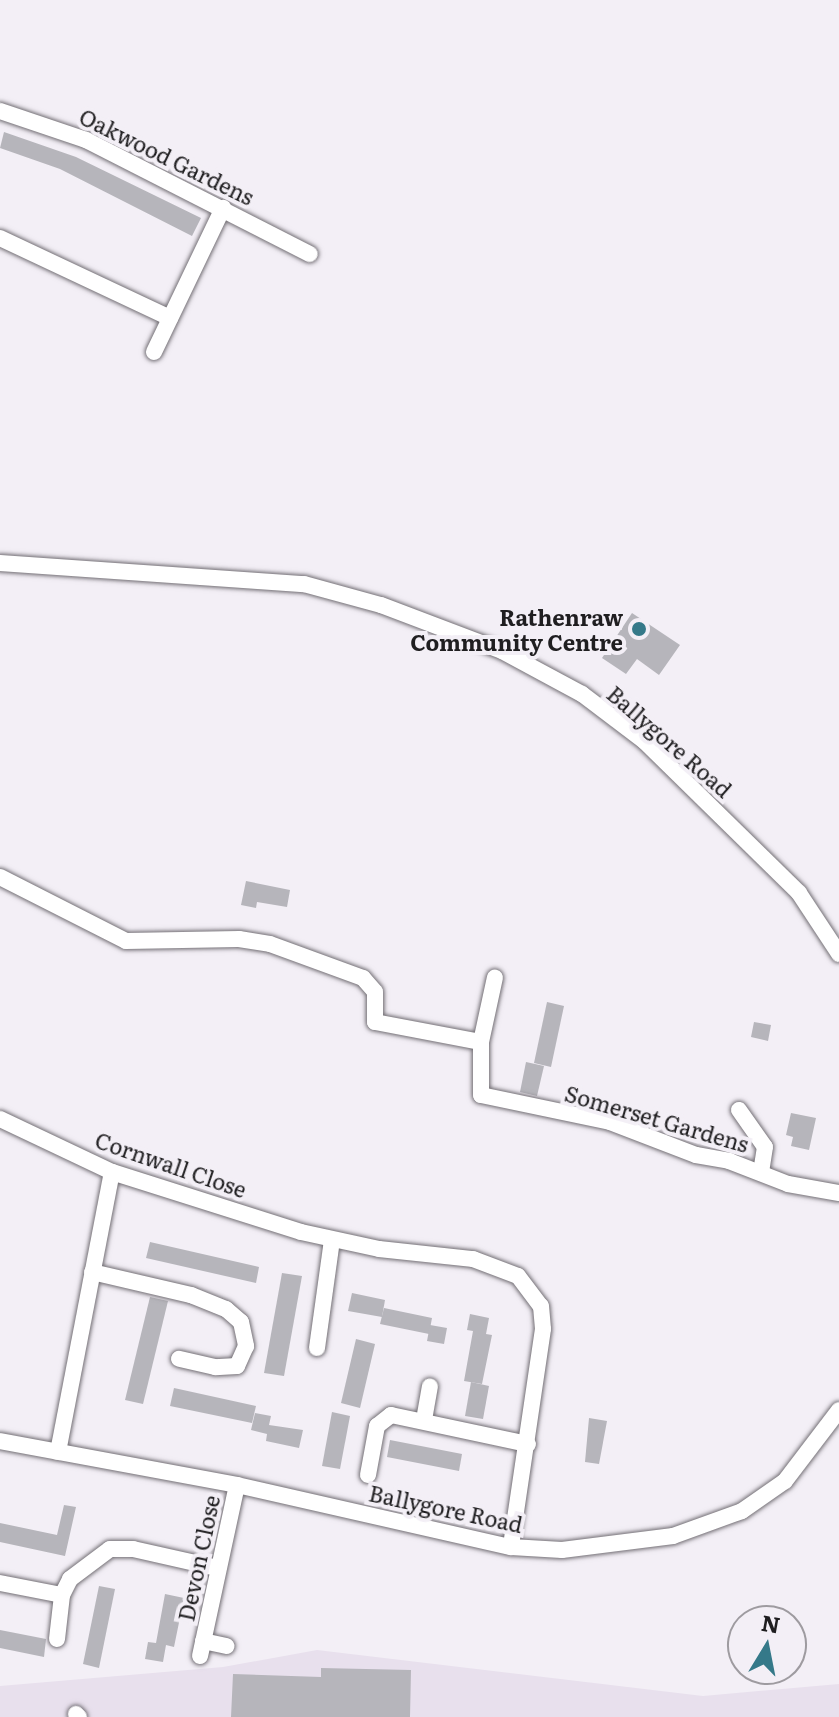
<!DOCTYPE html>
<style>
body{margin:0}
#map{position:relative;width:839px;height:1717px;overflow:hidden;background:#f3eff6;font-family:Literata,serif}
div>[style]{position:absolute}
.built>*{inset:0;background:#e8e0ed}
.building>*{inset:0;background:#b6b5bb}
.roads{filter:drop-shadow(0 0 2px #736f75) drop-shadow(0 0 2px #736f75)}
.minor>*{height:16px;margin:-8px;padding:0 8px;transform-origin:8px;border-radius:8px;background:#fff}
.dots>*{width:22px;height:22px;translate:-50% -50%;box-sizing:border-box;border:4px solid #f3eff6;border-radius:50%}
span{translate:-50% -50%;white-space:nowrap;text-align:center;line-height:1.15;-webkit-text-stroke:8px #f3eff6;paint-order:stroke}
.street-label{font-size:22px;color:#1f1e20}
.poi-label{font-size:22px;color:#1f1e20;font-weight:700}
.right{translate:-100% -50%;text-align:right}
.north{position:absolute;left:727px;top:1605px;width:80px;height:80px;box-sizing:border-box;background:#f3eff6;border:2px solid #9e9ba0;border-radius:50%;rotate:10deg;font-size:22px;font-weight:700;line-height:32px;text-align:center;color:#1f1e20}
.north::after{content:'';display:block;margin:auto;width:28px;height:36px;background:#357989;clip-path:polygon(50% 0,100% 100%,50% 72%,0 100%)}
</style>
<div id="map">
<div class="built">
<i style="clip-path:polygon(317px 1650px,703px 1696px,839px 1684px,839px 1717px,0 1717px,0 1686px,223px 1667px)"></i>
</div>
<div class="building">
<i style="clip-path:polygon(4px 132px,76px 157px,201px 218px,192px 236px,60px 169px,0 148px)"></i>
<i style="clip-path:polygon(632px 613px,680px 645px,659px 675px,637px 659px,626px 674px,602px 658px)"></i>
<i style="clip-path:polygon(246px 881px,290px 890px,287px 907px,257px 902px,256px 908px,241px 905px)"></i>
<i style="clip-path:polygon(547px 1002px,564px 1006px,551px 1067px,534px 1063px)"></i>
<i style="clip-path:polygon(754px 1022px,771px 1025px,768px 1041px,751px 1037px)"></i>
<i style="clip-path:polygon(526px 1062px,544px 1066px,537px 1096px,520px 1092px)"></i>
<i style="clip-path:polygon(791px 1113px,816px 1118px,809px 1150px,791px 1146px,793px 1137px,786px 1135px)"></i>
<i style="clip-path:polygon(150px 1242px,259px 1267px,256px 1283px,146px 1258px)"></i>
<i style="clip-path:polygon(282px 1273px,302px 1276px,284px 1376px,264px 1373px)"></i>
<i style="clip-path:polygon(352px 1293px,385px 1300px,382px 1317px,348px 1311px)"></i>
<i style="clip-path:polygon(150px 1297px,168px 1301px,143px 1404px,125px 1400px)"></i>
<i style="clip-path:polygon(384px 1308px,432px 1318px,429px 1334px,380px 1324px)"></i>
<i style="clip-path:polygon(470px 1314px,489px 1318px,486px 1334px,492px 1335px,482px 1384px,464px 1381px,473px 1331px,467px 1330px)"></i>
<i style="clip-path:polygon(430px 1325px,447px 1328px,444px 1344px,427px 1341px)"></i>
<i style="clip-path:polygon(356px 1339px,375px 1344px,360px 1408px,341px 1403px)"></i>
<i style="clip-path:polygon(471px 1382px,489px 1386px,483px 1419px,465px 1416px)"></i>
<i style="clip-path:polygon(174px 1388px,256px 1406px,252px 1423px,170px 1406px)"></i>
<i style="clip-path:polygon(332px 1412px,350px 1416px,340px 1469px,322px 1466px)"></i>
<i style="clip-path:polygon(255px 1413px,271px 1416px,269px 1425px,303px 1430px,299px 1448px,266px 1441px,267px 1434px,251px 1430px)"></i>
<i style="clip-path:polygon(589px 1418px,607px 1421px,599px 1464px,585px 1462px)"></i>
<i style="clip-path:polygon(390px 1440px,462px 1454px,459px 1471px,387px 1457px)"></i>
<i style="clip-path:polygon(64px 1505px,76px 1507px,65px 1556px,0 1542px,0 1523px,57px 1535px)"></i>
<i style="clip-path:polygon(99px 1586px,115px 1589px,99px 1668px,83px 1664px)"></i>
<i style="clip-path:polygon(165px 1594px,184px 1598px,174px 1647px,166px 1645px,163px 1662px,145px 1659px,148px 1642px,156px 1643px)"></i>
<i style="clip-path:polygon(0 1630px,46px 1639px,44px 1657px,0 1648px)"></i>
<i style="clip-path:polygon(321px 1668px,411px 1670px,410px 1717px,231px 1717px,233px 1674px,321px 1677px)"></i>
</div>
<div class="roads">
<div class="minor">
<i style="left:0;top:111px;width:91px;rotate:18.6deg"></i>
<i style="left:86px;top:140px;width:251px;rotate:27deg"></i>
<i style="left:0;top:238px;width:188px;rotate:25.2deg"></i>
<i style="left:154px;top:352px;width:160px;rotate:-64.4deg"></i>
<i style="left:0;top:563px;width:305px;rotate:4deg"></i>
<i style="left:304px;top:584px;width:80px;rotate:15.3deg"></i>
<i style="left:381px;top:605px;width:129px;rotate:20.8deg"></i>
<i style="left:502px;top:651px;width:91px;rotate:28.3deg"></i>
<i style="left:582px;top:694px;width:78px;rotate:37.2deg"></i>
<i style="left:644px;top:741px;width:217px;rotate:44.4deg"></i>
<i style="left:799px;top:893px;width:73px;rotate:56.7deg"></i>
<i style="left:0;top:877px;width:141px;rotate:26.9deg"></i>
<i style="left:126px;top:941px;width:113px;rotate:-1deg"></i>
<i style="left:239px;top:939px;width:31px;rotate:9deg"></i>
<i style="left:270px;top:944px;width:99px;rotate:20.1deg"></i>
<i style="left:363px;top:978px;width:18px;rotate:49deg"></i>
<i style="left:375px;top:992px;width:30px;rotate:90deg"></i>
<i style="left:375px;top:1022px;width:108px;rotate:10.7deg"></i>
<i style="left:481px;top:1042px;width:53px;rotate:90deg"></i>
<i style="left:481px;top:1095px;width:132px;rotate:11.8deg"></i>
<i style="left:610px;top:1122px;width:92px;rotate:21deg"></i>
<i style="left:696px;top:1155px;width:34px;rotate:10deg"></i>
<i style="left:729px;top:1161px;width:63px;rotate:21.3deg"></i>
<i style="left:788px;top:1184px;width:52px;rotate:10deg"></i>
<i style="left:481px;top:1042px;width:66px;rotate:-77.8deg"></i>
<i style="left:739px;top:1110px;width:45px;rotate:54.9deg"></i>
<i style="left:765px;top:1147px;width:24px;rotate:99deg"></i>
<i style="left:0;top:1119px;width:124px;rotate:25.3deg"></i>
<i style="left:112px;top:1172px;width:198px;rotate:17.6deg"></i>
<i style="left:301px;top:1232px;width:80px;rotate:12.3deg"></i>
<i style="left:379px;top:1249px;width:95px;rotate:6.1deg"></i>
<i style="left:473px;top:1259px;width:48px;rotate:20.7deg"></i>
<i style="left:518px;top:1276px;width:38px;rotate:53deg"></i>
<i style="left:541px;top:1306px;width:23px;rotate:85deg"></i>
<i style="left:543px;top:1329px;width:220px;rotate:98.4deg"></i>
<i style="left:92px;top:1272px;width:102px;rotate:13.1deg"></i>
<i style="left:191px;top:1295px;width:38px;rotate:22deg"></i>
<i style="left:226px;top:1309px;width:20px;rotate:41deg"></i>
<i style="left:241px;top:1322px;width:25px;rotate:78deg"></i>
<i style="left:246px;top:1346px;width:22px;rotate:114deg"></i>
<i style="left:237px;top:1366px;width:22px;rotate:177deg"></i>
<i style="left:215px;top:1367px;width:37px;rotate:-167deg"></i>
<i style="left:317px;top:1348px;width:109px;rotate:-82.1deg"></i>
<i style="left:424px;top:1420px;width:34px;rotate:-80deg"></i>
<i style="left:0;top:1441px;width:241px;rotate:10.5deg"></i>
<i style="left:237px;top:1485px;width:281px;rotate:12.8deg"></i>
<i style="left:511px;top:1547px;width:51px;rotate:3.4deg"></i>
<i style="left:562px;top:1550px;width:112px;rotate:-7.2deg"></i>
<i style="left:673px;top:1536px;width:73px;rotate:-19.9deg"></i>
<i style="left:742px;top:1511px;width:52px;rotate:-34.9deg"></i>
<i style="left:785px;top:1481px;width:89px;rotate:-52.7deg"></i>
<i style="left:58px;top:1452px;width:285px;rotate:-79.1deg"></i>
<i style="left:368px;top:1475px;width:50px;rotate:-79.6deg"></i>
<i style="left:377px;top:1426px;width:18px;rotate:-38deg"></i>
<i style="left:391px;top:1415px;width:140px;rotate:12deg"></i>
<i style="left:0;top:1583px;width:63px;rotate:11deg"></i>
<i style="left:57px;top:1639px;width:44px;rotate:-83.5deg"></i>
<i style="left:62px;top:1595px;width:18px;rotate:-63deg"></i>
<i style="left:70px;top:1579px;width:50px;rotate:-36.9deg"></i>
<i style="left:110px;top:1549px;width:23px"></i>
<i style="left:133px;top:1549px;width:86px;rotate:12.7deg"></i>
<i style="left:203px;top:1641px;width:24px;rotate:12deg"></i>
<i style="left:200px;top:1656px;width:175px;rotate:-77.8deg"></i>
<i style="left:76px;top:1714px;width:4px;rotate:45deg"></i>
</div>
</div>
<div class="dots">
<i style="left:639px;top:629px;background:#357989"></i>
</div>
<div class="street-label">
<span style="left:167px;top:156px;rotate:26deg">Oakwood Gardens</span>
<span style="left:670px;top:741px;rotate:41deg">Ballygore Road</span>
<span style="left:657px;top:1118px;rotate:16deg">Somerset Gardens</span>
<span style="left:171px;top:1164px;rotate:19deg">Cornwall Close</span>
<span style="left:446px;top:1508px;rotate:12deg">Ballygore Road</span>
<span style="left:198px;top:1558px;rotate:-78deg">Devon Close</span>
</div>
<div class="poi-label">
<span class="right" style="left:623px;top:629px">Rathenraw<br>Community Centre</span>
</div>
<div class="north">N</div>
</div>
